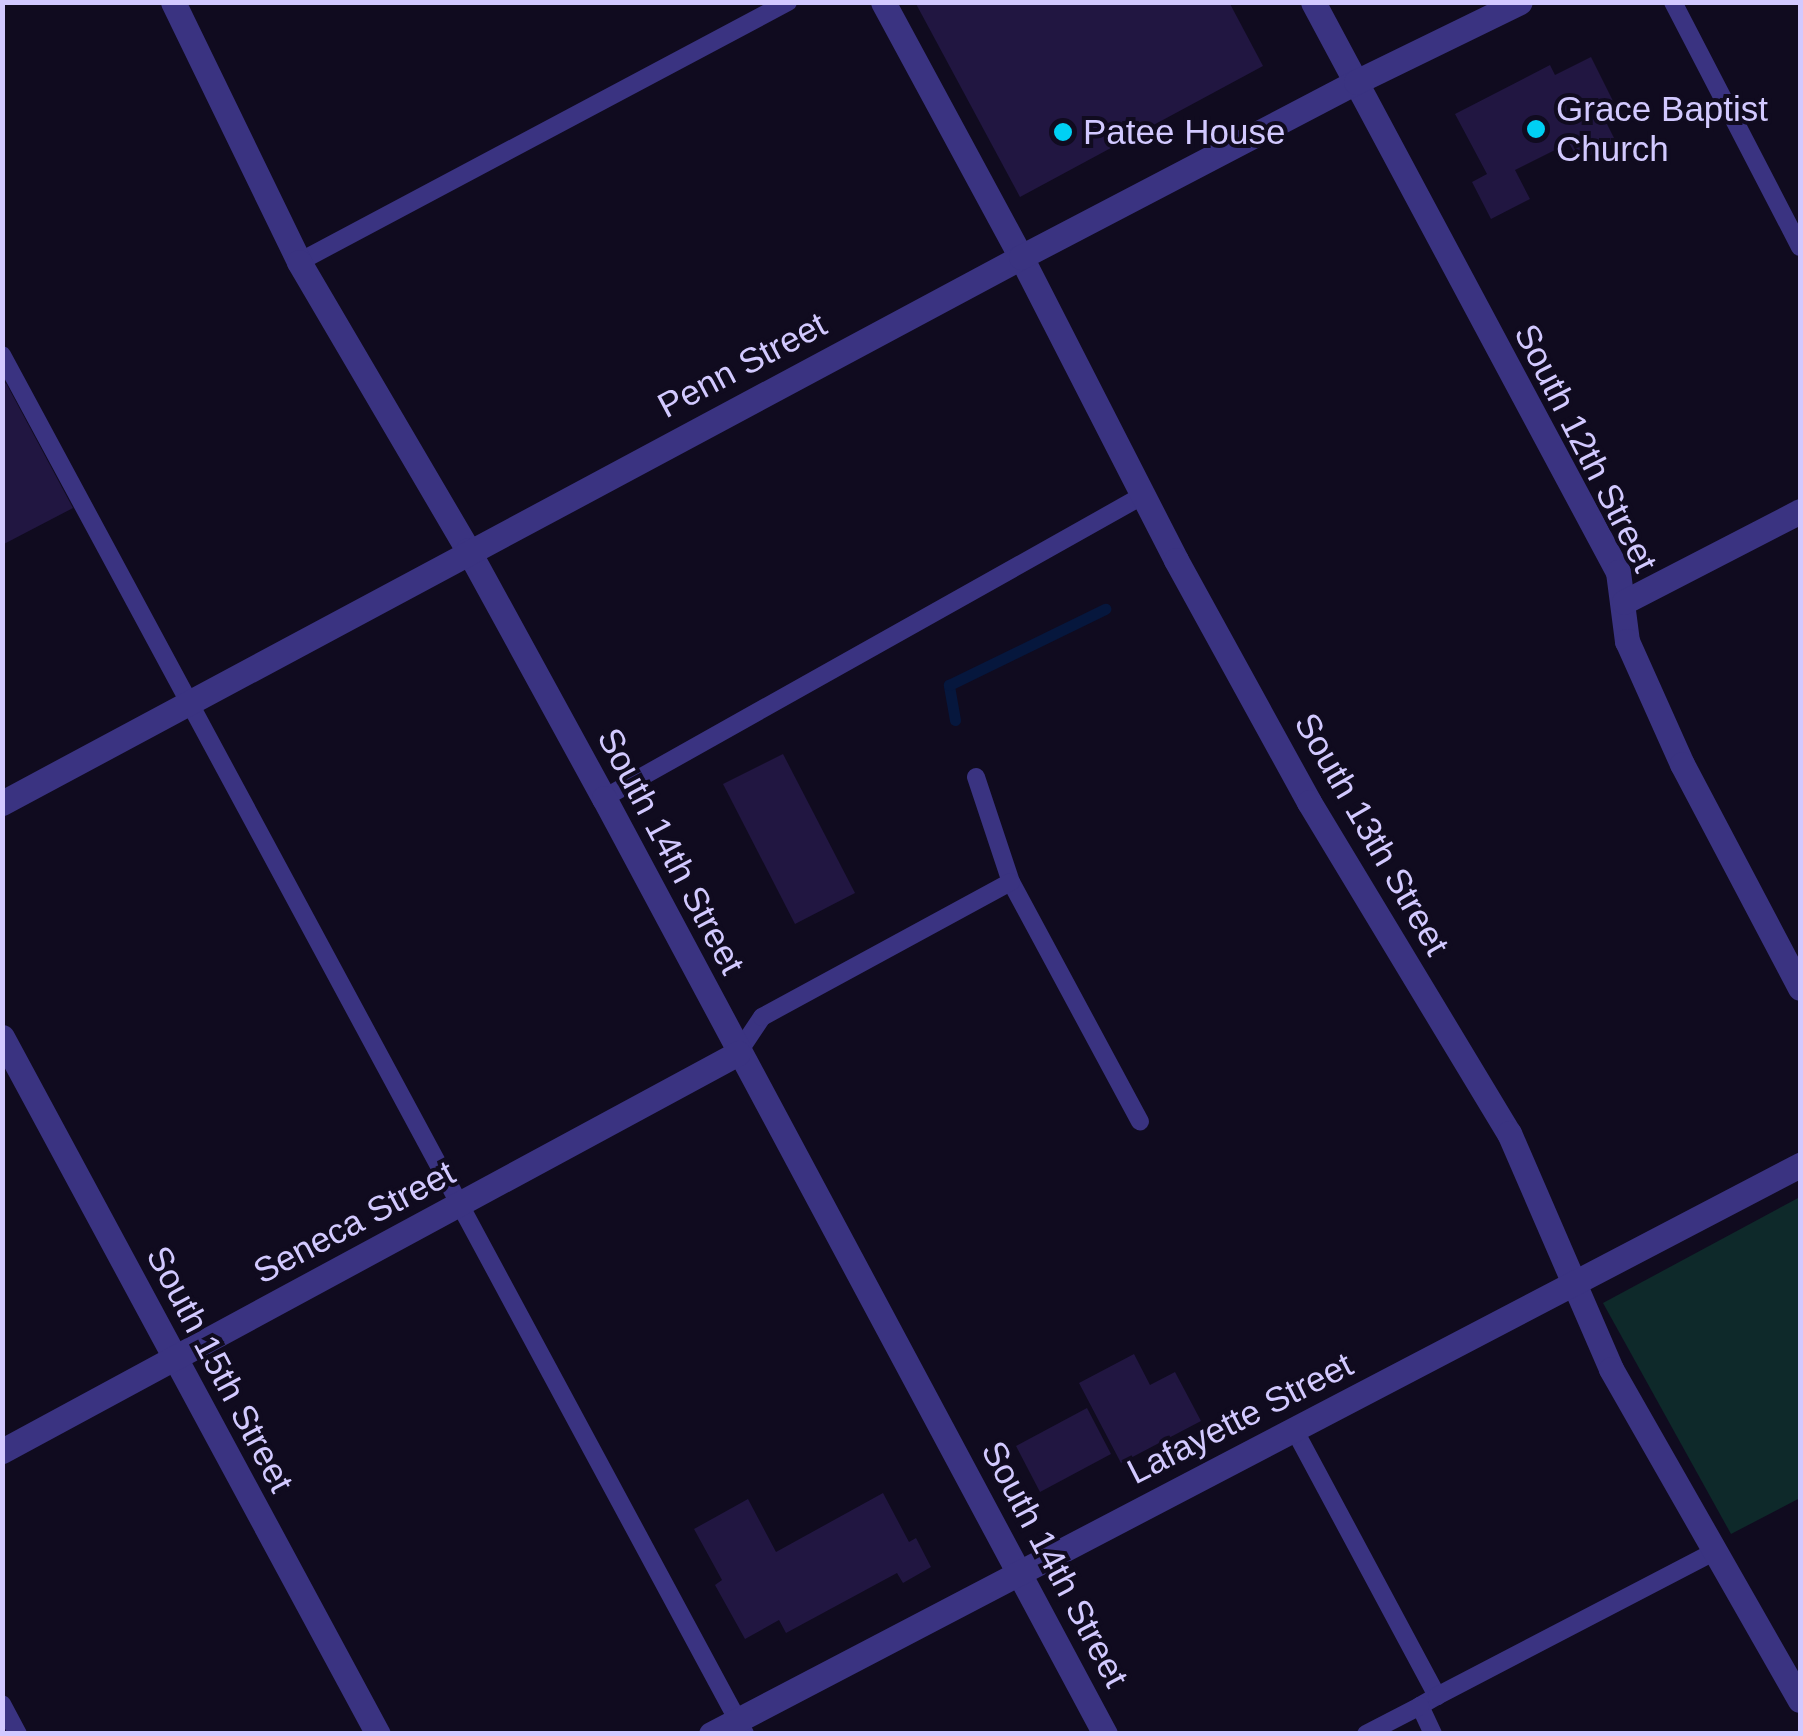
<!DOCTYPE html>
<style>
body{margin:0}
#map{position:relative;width:1803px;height:1736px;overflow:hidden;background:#100b1f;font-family:Arial,sans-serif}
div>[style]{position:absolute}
.green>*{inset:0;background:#0e292a}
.stream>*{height:11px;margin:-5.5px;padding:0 5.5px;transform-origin:5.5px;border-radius:5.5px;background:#06173d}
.building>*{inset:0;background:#211641}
.service>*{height:18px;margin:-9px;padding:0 9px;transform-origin:9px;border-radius:9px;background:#3a3381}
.minor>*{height:25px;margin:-12.5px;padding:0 12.5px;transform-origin:12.5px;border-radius:12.5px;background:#3a3381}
.dots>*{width:28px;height:28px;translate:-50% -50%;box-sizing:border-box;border:5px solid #100b1f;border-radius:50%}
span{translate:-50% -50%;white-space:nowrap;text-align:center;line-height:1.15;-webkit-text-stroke:8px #100b1f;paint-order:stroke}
.poi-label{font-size:35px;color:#d2c9ff}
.left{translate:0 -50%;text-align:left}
.street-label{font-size:35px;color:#d2c9ff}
.frame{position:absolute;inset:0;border:5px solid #d2c9ff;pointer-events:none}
</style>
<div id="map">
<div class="green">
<i style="clip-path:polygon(1800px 1197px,1800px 1498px,1731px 1534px,1603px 1303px)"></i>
</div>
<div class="stream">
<i style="left:955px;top:720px;width:36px;rotate:-100deg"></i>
<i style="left:949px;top:685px;width:174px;rotate:-26deg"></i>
</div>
<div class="building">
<i style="clip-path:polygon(915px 2px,1229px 2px,1263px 66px,1020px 197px)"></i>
<i style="clip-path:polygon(1591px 57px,1617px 109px,1603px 116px,1616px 142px,1579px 161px,1569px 143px,1515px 170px,1530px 199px,1491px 219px,1472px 182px,1487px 174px,1455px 114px,1550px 65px,1555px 75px)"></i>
<i style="clip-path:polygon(6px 383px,73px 508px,2px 545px,2px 385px)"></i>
<i style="clip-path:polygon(783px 754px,855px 893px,795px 924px,723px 784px)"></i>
<i style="clip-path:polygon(1134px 1354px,1150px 1385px,1175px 1372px,1201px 1421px,1121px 1463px,1079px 1383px)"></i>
<i style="clip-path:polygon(1087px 1408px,1111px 1454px,1040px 1492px,1016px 1446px)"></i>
<i style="clip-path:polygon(883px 1493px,909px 1542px,916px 1538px,931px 1567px,903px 1583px,897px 1573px,786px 1633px,779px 1620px,745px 1639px,715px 1585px,722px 1580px,694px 1529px,748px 1499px,776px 1552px)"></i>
</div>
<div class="service">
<i style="left:1673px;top:2px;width:276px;rotate:62.6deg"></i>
<i style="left:299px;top:262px;width:554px;rotate:-28deg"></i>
<i style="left:2px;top:355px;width:1566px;rotate:61.68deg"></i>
<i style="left:976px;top:777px;width:111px;rotate:71.6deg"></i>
<i style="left:1011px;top:882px;width:272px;rotate:61.7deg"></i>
<i style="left:604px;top:798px;width:617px;rotate:-29.31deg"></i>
<i style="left:738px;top:1053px;width:43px;rotate:-56.3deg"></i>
<i style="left:762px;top:1017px;width:283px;rotate:-28.5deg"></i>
<i style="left:1295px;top:1431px;width:301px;rotate:61.8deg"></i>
<i style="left:1437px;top:1696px;width:20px;rotate:150deg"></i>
<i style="left:1420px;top:1706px;width:31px;rotate:65deg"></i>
<i style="left:1437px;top:1696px;width:314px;rotate:-27.5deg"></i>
<i style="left:2px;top:1704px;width:34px;rotate:62deg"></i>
<i style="left:1366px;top:1734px;width:61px;rotate:-27.4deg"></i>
</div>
<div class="minor">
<i style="left:173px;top:2px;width:289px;rotate:64.1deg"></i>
<i style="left:299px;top:262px;width:334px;rotate:59.6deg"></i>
<i style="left:468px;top:550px;width:283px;rotate:61.3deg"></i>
<i style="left:604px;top:798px;width:1062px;rotate:61.84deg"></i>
<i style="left:883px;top:2px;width:290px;rotate:61.6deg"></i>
<i style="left:1021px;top:257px;width:340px;rotate:62.9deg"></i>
<i style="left:1176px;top:560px;width:276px;rotate:61.2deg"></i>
<i style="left:1309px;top:802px;width:387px;rotate:58.9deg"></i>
<i style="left:1509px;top:1133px;width:257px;rotate:66.6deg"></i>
<i style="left:1611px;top:1369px;width:381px;rotate:60.3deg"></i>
<i style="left:1313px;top:2px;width:646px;rotate:61.85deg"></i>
<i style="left:1618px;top:572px;width:70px;rotate:82.6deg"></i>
<i style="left:1627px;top:641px;width:135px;rotate:65.9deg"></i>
<i style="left:1682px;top:764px;width:253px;rotate:62.2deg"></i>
<i style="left:1624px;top:602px;width:198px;rotate:-27.3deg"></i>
<i style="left:2px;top:803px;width:1156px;rotate:-28.18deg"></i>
<i style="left:1021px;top:257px;width:378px;rotate:-27.6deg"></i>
<i style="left:1356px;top:82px;width:182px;rotate:-26deg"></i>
<i style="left:2px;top:1037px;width:792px;rotate:61.66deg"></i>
<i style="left:2px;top:1451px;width:837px;rotate:-28.4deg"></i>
<i style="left:711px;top:1734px;width:1229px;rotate:-27.59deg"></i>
</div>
<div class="dots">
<i style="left:1536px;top:129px;background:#00d0f4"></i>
<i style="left:1063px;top:132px;background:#00d0f4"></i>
</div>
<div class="poi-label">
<span class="left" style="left:1556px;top:129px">Grace Baptist<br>Church</span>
<span class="left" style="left:1083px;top:132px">Patee House</span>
</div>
<div class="street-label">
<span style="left:742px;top:365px;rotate:-28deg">Penn Street</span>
<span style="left:1586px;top:448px;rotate:63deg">South 12th Street</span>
<span style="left:1372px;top:834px;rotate:60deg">South 13th Street</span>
<span style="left:671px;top:851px;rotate:62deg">South 14th Street</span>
<span style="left:354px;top:1222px;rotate:-28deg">Seneca Street</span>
<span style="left:220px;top:1369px;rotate:62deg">South 15th Street</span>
<span style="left:1240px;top:1418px;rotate:-27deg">Lafayette Street</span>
<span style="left:1055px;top:1564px;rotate:62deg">South 14th Street</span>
</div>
<div class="frame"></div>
</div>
